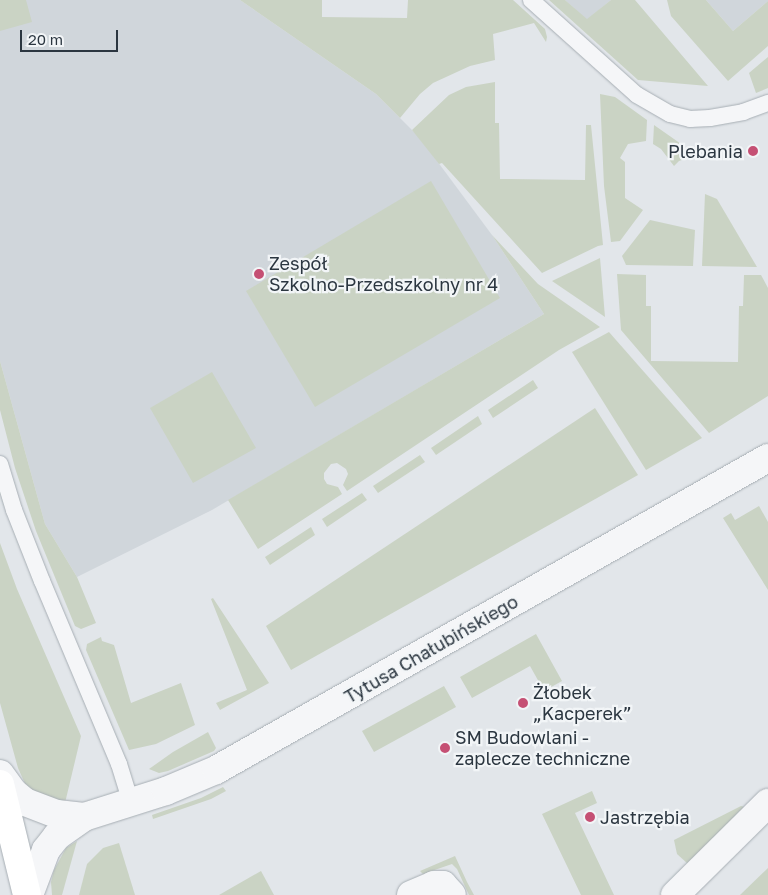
<!DOCTYPE html>
<meta charset="utf-8">
<style>
body{margin:0}
#map{position:relative;width:768px;height:895px;overflow:hidden;background:#e2e6ea;font-family:"Golos Text",sans-serif}
div>[style]{position:absolute}
.built>*{inset:0;background:#d0d6db}
.green>*{inset:0;background:#cad3c4}
.roads{filter:drop-shadow(0 0 1px #a7aeb4) drop-shadow(0 0 1px #a7aeb4)}
.service>*{height:16px;margin:-8px;padding:0 8px;transform-origin:8px;border-radius:8px;background:#f5f6f8}
.minor>*{height:28px;margin:-14px;padding:0 14px;transform-origin:14px;border-radius:14px;background:#f5f6f8}
.secondary>*{height:28px;margin:-14px;padding:0 14px;transform-origin:14px;border-radius:14px;background:#fff}
.dots>*{width:14px;height:14px;translate:-50% -50%;box-sizing:border-box;border:2px solid #f2f5f7;border-radius:50%}
span{translate:-50% -50%;white-space:nowrap;text-align:center;line-height:1.15;-webkit-text-stroke:4.5px #f2f5f7;paint-order:stroke}
.poi-label{font-size:18px;color:#2b3640}
.right{translate:-100% -50%;text-align:right}
.left{translate:0 -50%;text-align:left}
.street-label{font-size:18px;color:#2b3640}
.scale{position:absolute;left:20px;top:30px;width:98px;height:22px;box-sizing:border-box;border:2px solid #2b3640;border-top:0;padding-left:6px;font-size:15px;line-height:18px;white-space:nowrap;color:#2b3640;-webkit-text-stroke:4px #f2f5f7;paint-order:stroke}
</style>
<div id="map">
<div class="built">
<i style="clip-path:polygon(0 0,240px 0,376px 94px,420px 138px,492px 235px,544px 314px,212px 510px,77px 577px,45px 524px,0 361px)"></i>
<i style="clip-path:polygon(565px 0,611px 0,587px 20px)"></i>
<i style="clip-path:polygon(706px 0,768px 0,768px 1px,733px 31px)"></i>
</div>
<div class="green">
<i style="clip-path:polygon(0 0,26px 0,32px 22px,0 31px)"></i>
<i style="clip-path:polygon(240px 0,322px 0,322px 17px,407px 18px,408px 0,513px 0,545px 29px,547px 37px,546px 42px,534px 23px,493px 34px,495px 60px,470px 66px,433px 83px,420px 94px,400px 118px,376px 94px)"></i>
<i style="clip-path:polygon(549px 0,565px 0,587px 19px,611px 0,635px 0,708px 86px,638px 80px)"></i>
<i style="clip-path:polygon(667px 0,706px 0,733px 31px,768px 1px,768px 46px,728px 81px,671px 16px)"></i>
<i style="clip-path:polygon(768px 57px,768px 88px,756px 93px,749px 73px)"></i>
<i style="clip-path:polygon(495px 82px,495px 123px,499px 123px,500px 179px,585px 180px,586px 125px,591px 125px,603px 245px,598px 246px,542px 273px,442px 163px,439px 164px,412px 130px,449px 95px,466px 87px)"></i>
<i style="clip-path:polygon(600px 94px,615px 97px,647px 120px,646px 141px,628px 144px,620px 158px,625px 162px,625px 198px,643px 210px,620px 241px,611px 242px,604px 186px)"></i>
<i style="clip-path:polygon(654px 125px,684px 146px,690px 157px,679px 161px,674px 166px,661px 149px,653px 144px)"></i>
<i style="clip-path:polygon(431px 181px,500px 298px,315px 407px,246px 291px)"></i>
<i style="clip-path:polygon(705px 194px,717px 199px,757px 267px,702px 266px)"></i>
<i style="clip-path:polygon(650px 220px,695px 230px,693px 266px,626px 265px,622px 256px)"></i>
<i style="clip-path:polygon(492px 235px,538px 284px,600px 327px,559px 350px,347px 491px,343px 485px,348px 474px,346px 469px,337px 463px,331px 464px,324px 473px,324px 479px,327px 484px,338px 487px,342px 494px,258px 549px,228px 500px,544px 314px)"></i>
<i style="clip-path:polygon(600px 258px,605px 317px,552px 281px)"></i>
<i style="clip-path:polygon(617px 274px,646px 275px,646px 306px,651px 306px,651px 361px,738px 362px,739px 306px,743px 306px,744px 275px,761px 275px,768px 288px,768px 396px,709px 433px,621px 330px)"></i>
<i style="clip-path:polygon(609px 332px,702px 438px,646px 470px,572px 352px)"></i>
<i style="clip-path:polygon(0 361px,45px 524px,77px 577px,96px 623px,81px 629px,75px 626px,36px 531px,15px 468px,0 410px)"></i>
<i style="clip-path:polygon(212px 372px,256px 448px,193px 483px,150px 408px)"></i>
<i style="clip-path:polygon(533px 380px,538px 388px,493px 418px,488px 410px)"></i>
<i style="clip-path:polygon(595px 408px,638px 475px,291px 670px,266px 626px)"></i>
<i style="clip-path:polygon(478px 416px,482px 424px,436px 455px,431px 448px)"></i>
<i style="clip-path:polygon(420px 455px,425px 462px,378px 493px,373px 486px)"></i>
<i style="clip-path:polygon(362px 493px,367px 500px,327px 527px,322px 519px)"></i>
<i style="clip-path:polygon(759px 506px,768px 522px,768px 590px,723px 518px,731px 513px,735px 520px)"></i>
<i style="clip-path:polygon(311px 527px,315px 535px,270px 565px,265px 557px)"></i>
<i style="clip-path:polygon(0 543px,17px 589px,81px 736px,65px 803px,54px 802px,27px 788px,18px 768px,0 703px)"></i>
<i style="clip-path:polygon(213px 598px,269px 683px,220px 710px,216px 703px,247px 690px,211px 599px)"></i>
<i style="clip-path:polygon(536px 634px,562px 681px,544px 691px,530px 666px,472px 698px,460px 677px)"></i>
<i style="clip-path:polygon(101px 637px,102px 641px,114px 645px,131px 703px,181px 683px,195px 725px,156px 744px,129px 750px,86px 650px,87px 644px)"></i>
<i style="clip-path:polygon(444px 686px,456px 707px,374px 752px,362px 731px)"></i>
<i style="clip-path:polygon(208px 732px,216px 748px,214px 751px,168px 771px,159px 773px,149px 769px,173px 752px)"></i>
<i style="clip-path:polygon(223px 787px,226px 791px,211px 799px,153px 819px,152px 815px,201px 798px)"></i>
<i style="clip-path:polygon(592px 791px,597px 803px,575px 813px,614px 895px,581px 895px,542px 814px)"></i>
<i style="clip-path:polygon(741px 806px,745px 807px,688px 864px,677px 854px,674px 840px)"></i>
<i style="clip-path:polygon(77px 841px,62px 895px,52px 895px,51px 882px,54px 870px,66px 848px)"></i>
<i style="clip-path:polygon(119px 843px,135px 895px,79px 895px,87px 864px,103px 848px)"></i>
<i style="clip-path:polygon(455px 856px,467px 882px,474px 895px,469px 895px,457px 869px,452px 864px,423px 874px,420px 871px)"></i>
<i style="clip-path:polygon(768px 868px,768px 895px,740px 895px)"></i>
<i style="clip-path:polygon(261px 871px,274px 895px,219px 895px)"></i>
</div>
<div class="roads">
<div class="service">
<i style="left:531px;top:0;width:142px;rotate:41.9deg"></i>
<i style="left:637px;top:95px;width:38px;rotate:30deg"></i>
<i style="left:670px;top:114px;width:21px;rotate:14deg"></i>
<i style="left:690px;top:119px;width:20px;rotate:-3deg"></i>
<i style="left:710px;top:118px;width:34px;rotate:-10deg"></i>
<i style="left:743px;top:112px;width:27px;rotate:-20deg"></i>
<i style="left:0;top:464px;width:48px;rotate:73.1deg"></i>
<i style="left:14px;top:510px;width:76px;rotate:68.5deg"></i>
<i style="left:42px;top:581px;width:199px;rotate:67.2deg"></i>
<i style="left:119px;top:764px;width:41px;rotate:72.9deg"></i>
</div>
<div class="minor">
<i style="left:0;top:774px;width:24px;rotate:54deg"></i>
<i style="left:14px;top:793px;width:14px;rotate:39deg"></i>
<i style="left:25px;top:802px;width:34px;rotate:21deg"></i>
<i style="left:57px;top:814px;width:27px;rotate:6deg"></i>
<i style="left:29px;top:895px;width:48px;rotate:-69.3deg"></i>
<i style="left:46px;top:850px;width:18px;rotate:-52deg"></i>
<i style="left:57px;top:836px;width:33px;rotate:-35deg"></i>
<i style="left:84px;top:817px;width:86px;rotate:-17.6deg"></i>
<i style="left:166px;top:791px;width:54px;rotate:-22.8deg"></i>
<i style="left:216px;top:770px;width:634px;rotate:-29.48deg"></i>
<i style="left:411px;top:895px;width:25px;rotate:-23deg"></i>
<i style="left:434px;top:885px;width:9px"></i>
<i style="left:443px;top:885px;width:13px;rotate:48deg"></i>
<i style="left:675px;top:895px;width:131px;rotate:-44.7deg"></i>
</div>
<div class="secondary">
<i style="left:0;top:784px;width:114px;rotate:76.3deg"></i>
</div>
</div>
<div class="dots">
<i style="left:753px;top:151px;background:#c55074"></i>
<i style="left:259px;top:274px;background:#c55074"></i>
<i style="left:523px;top:703px;background:#c55074"></i>
<i style="left:445px;top:748px;background:#c55074"></i>
<i style="left:590px;top:817px;background:#c55074"></i>
</div>
<div class="poi-label">
<span class="right" style="left:743px;top:151px">Plebania</span>
<span class="left" style="left:269px;top:274px">Zespół<br>Szkolno-Przedszkolny nr 4</span>
<span class="left" style="left:533px;top:703px">Żłobek<br>„Kacperek”</span>
<span class="left" style="left:455px;top:748px">SM Budowlani -<br>zaplecze techniczne</span>
<span class="left" style="left:600px;top:817px">Jastrzębia</span>
</div>
<div class="street-label">
<span style="left:431px;top:649px;rotate:-30deg">Tytusa Chałubińskiego</span>
</div>
<div class="scale">20 m</div>
</div>
